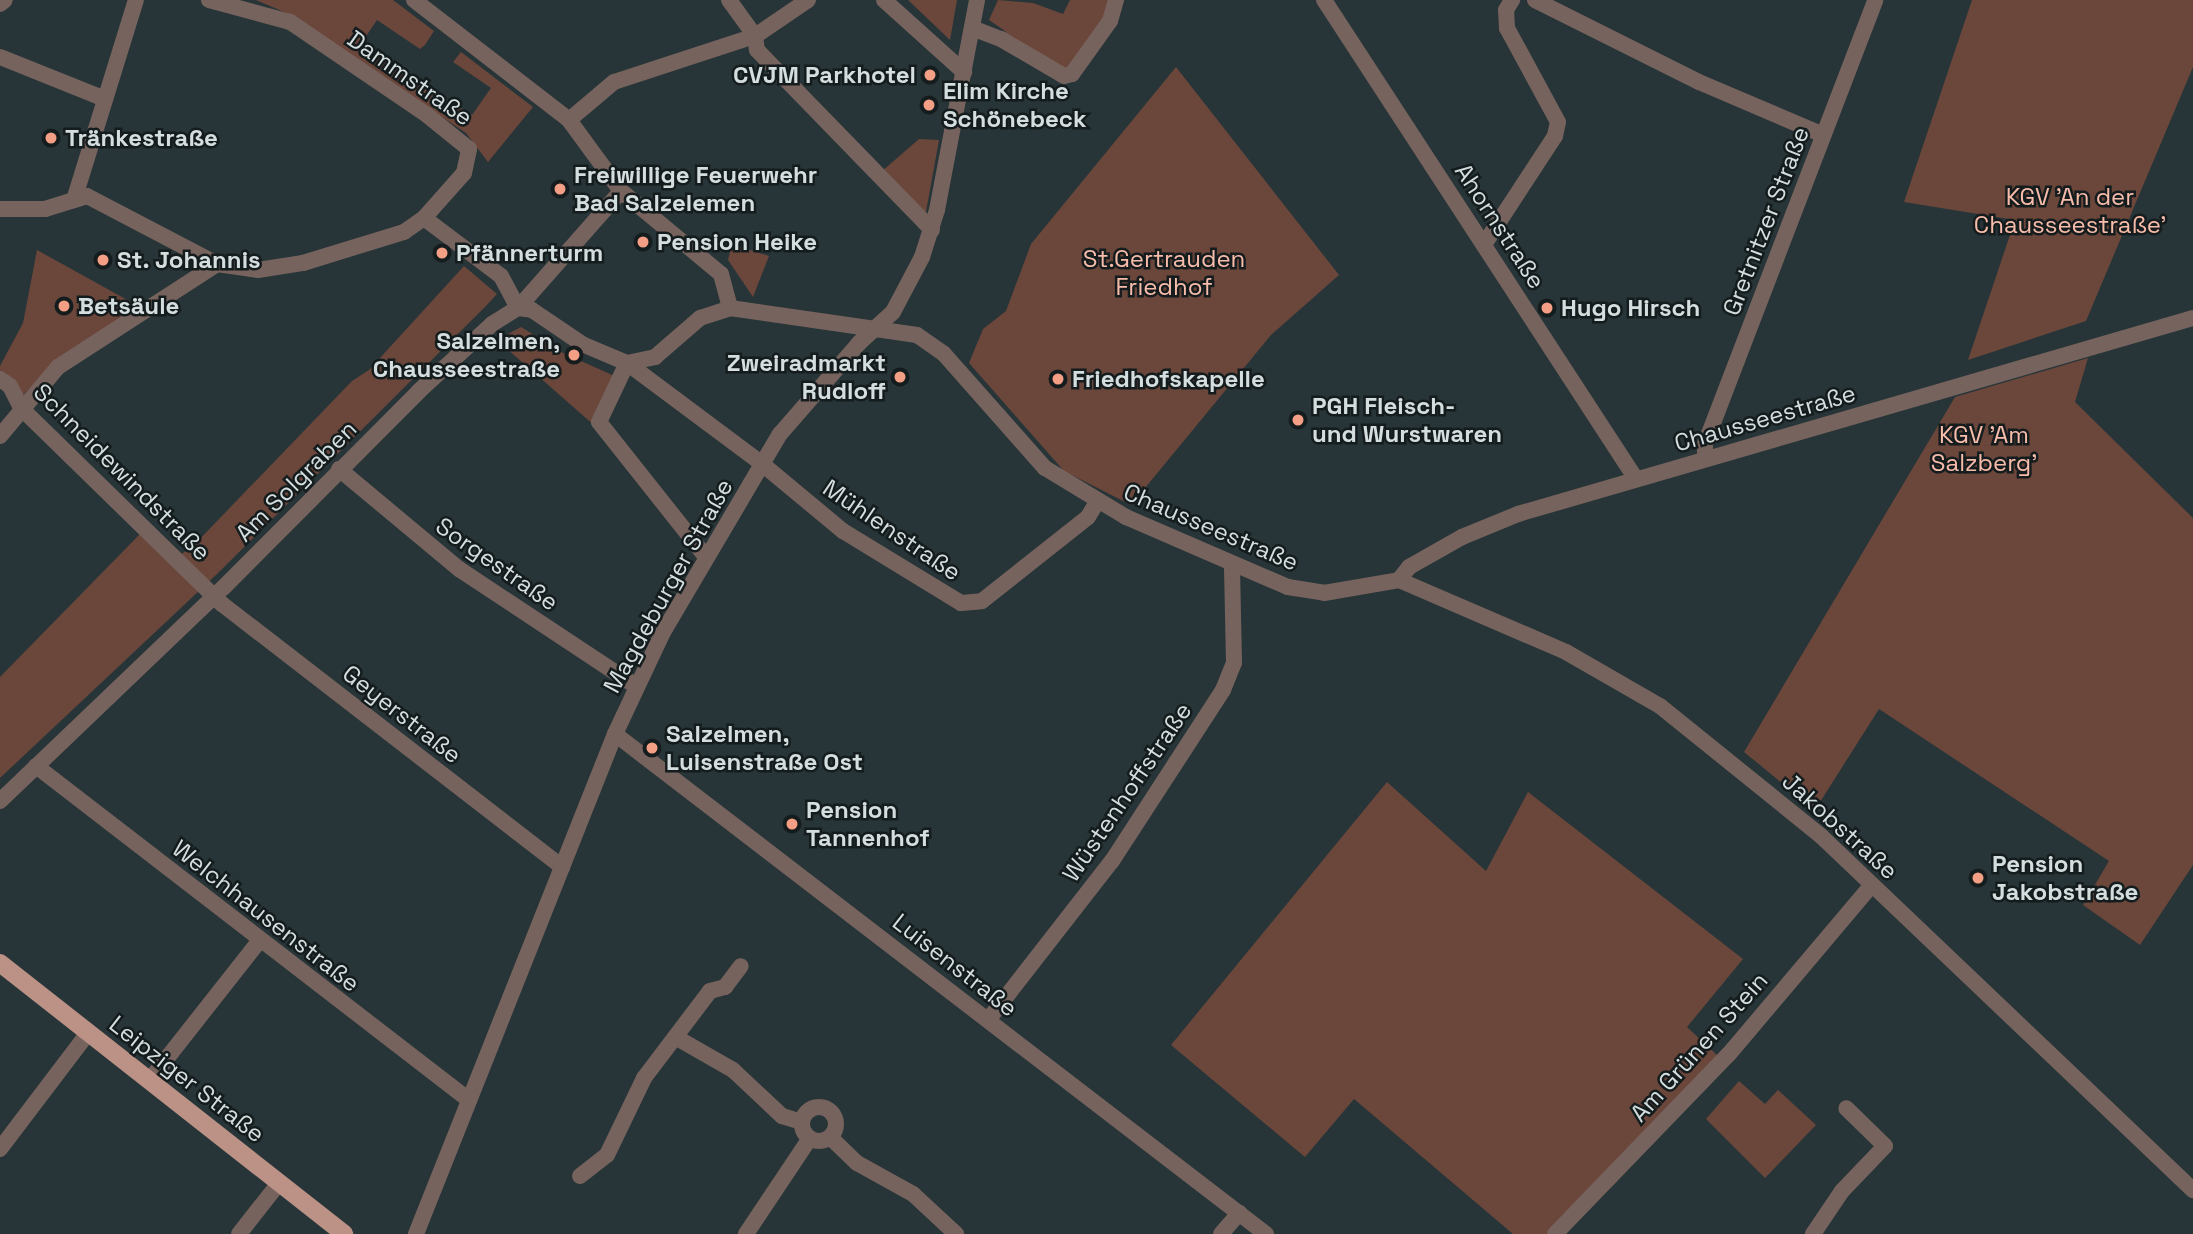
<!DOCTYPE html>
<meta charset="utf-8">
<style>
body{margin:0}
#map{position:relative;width:2193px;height:1234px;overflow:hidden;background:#273538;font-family:"Space Grotesk",sans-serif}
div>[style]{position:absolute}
.green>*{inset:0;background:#6b463b}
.minor>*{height:16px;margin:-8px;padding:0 8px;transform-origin:8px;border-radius:8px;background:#77635d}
.minor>.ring{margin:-8px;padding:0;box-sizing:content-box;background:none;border:16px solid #77635d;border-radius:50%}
.major>*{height:18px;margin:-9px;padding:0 9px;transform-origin:9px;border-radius:9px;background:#bb9285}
.dots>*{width:19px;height:19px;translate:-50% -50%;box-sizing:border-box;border:4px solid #151c1d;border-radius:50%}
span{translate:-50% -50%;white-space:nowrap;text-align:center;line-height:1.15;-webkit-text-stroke:5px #151c1d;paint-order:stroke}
.poi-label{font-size:24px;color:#d5dedf;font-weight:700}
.right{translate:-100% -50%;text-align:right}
.left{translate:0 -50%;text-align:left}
.street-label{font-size:24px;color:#d5dedf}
.park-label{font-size:24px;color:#f8bcaa}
</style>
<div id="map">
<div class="green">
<i style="clip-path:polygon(256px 0,393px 0,434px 31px,425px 45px,420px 49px,377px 20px,360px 45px,472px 115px,491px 88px,453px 62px,461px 52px,533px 107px,488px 162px,466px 133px,284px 12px)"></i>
<i style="clip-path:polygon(908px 0,957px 0,950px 40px)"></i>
<i style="clip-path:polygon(998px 0,1033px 3px,1063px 14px,1070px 0,1113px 0,1111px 12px,1067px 72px,1007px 39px,1005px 31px,989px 20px)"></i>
<i style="clip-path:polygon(1972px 0,2193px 0,2193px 67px,2086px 321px,1968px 360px,2015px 220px,1904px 202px)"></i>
<i style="clip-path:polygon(1176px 67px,1339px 275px,1271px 335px,1131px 505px,1064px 471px,969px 363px,983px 329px,1006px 311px,1031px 244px)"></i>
<i style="clip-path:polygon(919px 139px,939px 140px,924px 223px,881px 172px)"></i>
<i style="clip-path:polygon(732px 244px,769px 256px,753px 297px,728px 260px)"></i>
<i style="clip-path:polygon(37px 250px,140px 307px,53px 366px,21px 397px,0 377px,0 366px,23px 323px)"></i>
<i style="clip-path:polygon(464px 266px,497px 294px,486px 306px,217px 574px,0 778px,0 677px,140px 534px,171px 561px,193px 546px,352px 381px,369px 370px)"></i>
<i style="clip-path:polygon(521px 327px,563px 353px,619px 378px,595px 426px,497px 340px)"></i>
<i style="clip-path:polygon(2088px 358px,2075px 402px,2193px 518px,2193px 865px,2140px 945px,2083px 905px,2109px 861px,1879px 709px,1815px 810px,1744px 752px,1955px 397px)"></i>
<i style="clip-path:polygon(1387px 782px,1486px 871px,1528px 792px,1743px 959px,1687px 1027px,1718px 1056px,1548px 1234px,1513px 1234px,1354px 1099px,1305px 1157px,1171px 1045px)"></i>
<i style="clip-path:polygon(1739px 1081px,1765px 1104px,1778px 1090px,1816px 1125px,1765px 1178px,1706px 1119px)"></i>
</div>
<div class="minor">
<i style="left:414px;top:0;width:196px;rotate:37.7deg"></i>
<i style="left:569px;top:120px;width:88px;rotate:53.8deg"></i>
<i style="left:621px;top:191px;width:130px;rotate:39.7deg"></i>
<i style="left:721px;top:274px;width:35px;rotate:75deg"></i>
<i style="left:729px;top:0;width:44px;rotate:54.2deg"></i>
<i style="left:755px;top:36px;width:14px;rotate:82deg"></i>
<i style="left:757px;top:50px;width:251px;rotate:45.8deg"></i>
<i style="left:884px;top:0;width:108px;rotate:42deg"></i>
<i style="left:1324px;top:0;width:572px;rotate:56.92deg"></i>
<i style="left:1535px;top:0;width:183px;rotate:26.6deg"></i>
<i style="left:1699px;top:82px;width:135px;rotate:23.1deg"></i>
<i style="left:0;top:4px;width:6px;rotate:-39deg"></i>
<i style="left:972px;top:28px;width:31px;rotate:21deg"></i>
<i style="left:1001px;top:39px;width:73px;rotate:30.4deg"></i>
<i style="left:1064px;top:76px;width:8px;rotate:-14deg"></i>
<i style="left:1072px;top:74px;width:65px;rotate:-54.4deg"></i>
<i style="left:1110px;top:21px;width:22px;rotate:-74deg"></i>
<i style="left:0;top:57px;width:113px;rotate:21.8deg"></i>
<i style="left:569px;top:120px;width:59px;rotate:-40.2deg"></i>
<i style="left:614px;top:82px;width:148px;rotate:-18.1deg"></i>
<i style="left:755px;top:36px;width:64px;rotate:-34.2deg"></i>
<i style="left:74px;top:200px;width:209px;rotate:-72.8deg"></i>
<i style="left:0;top:209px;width:45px"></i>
<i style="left:45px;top:209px;width:44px;rotate:-17.2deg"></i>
<i style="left:87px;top:196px;width:147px;rotate:27.6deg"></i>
<i style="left:217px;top:264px;width:41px;rotate:8.3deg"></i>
<i style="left:258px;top:270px;width:46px;rotate:-8.8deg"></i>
<i style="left:303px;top:263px;width:106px;rotate:-17.1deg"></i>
<i style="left:404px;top:232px;width:24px;rotate:-35deg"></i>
<i style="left:424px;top:218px;width:60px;rotate:-48.4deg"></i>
<i style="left:464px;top:173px;width:25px;rotate:-78deg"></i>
<i style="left:469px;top:149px;width:54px;rotate:-141deg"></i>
<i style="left:427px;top:115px;width:166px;rotate:-145.8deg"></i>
<i style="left:290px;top:22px;width:84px;rotate:-164.8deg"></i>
<i style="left:424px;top:218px;width:96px;rotate:37deg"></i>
<i style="left:501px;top:276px;width:36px;rotate:62deg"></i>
<i style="left:1485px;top:243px;width:128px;rotate:-56.8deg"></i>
<i style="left:1555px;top:136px;width:14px;rotate:-78deg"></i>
<i style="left:1558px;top:122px;width:107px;rotate:-118.5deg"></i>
<i style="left:1507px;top:28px;width:18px;rotate:-93deg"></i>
<i style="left:1506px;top:10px;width:12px;rotate:-59deg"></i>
<i style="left:518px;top:308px;width:14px;rotate:8deg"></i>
<i style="left:532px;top:310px;width:60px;rotate:34.2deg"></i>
<i style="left:582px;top:344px;width:49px;rotate:22.9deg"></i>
<i style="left:627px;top:363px;width:29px;rotate:-12deg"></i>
<i style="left:655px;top:357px;width:60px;rotate:-40.9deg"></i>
<i style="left:700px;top:318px;width:32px;rotate:-18deg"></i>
<i style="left:730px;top:308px;width:189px;rotate:8.2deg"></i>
<i style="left:917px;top:335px;width:33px;rotate:35deg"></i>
<i style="left:944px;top:354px;width:152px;rotate:48.5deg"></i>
<i style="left:1045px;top:468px;width:95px;rotate:31.2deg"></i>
<i style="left:1126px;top:517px;width:176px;rotate:23.4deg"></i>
<i style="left:1288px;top:587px;width:36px;rotate:9deg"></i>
<i style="left:1324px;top:593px;width:76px;rotate:-9.8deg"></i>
<i style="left:1399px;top:580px;width:182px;rotate:23.3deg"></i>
<i style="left:1566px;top:652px;width:108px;rotate:29.9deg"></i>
<i style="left:1660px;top:706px;width:207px;rotate:38.9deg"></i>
<i style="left:1821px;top:836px;width:514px;rotate:43.58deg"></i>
<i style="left:0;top:379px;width:12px;rotate:35deg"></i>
<i style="left:10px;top:386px;width:25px;rotate:63deg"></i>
<i style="left:21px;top:408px;width:281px;rotate:44.3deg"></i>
<i style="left:222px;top:604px;width:430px;rotate:37.7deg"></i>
<i style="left:0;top:436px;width:90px;rotate:-50deg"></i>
<i style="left:58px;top:367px;width:189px;rotate:-32.9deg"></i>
<i style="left:1705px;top:459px;width:15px;rotate:-90deg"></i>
<i style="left:1705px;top:444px;width:475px;rotate:-69deg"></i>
<i style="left:339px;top:469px;width:156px;rotate:39.8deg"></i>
<i style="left:459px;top:569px;width:212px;rotate:33.5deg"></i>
<i style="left:706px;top:557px;width:172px;rotate:-128.4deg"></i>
<i style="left:599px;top:422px;width:65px;rotate:-64.6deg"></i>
<i style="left:627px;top:363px;width:167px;rotate:36.7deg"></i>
<i style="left:761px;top:463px;width:107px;rotate:39.7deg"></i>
<i style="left:843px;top:531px;width:138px;rotate:31.4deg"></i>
<i style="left:961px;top:603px;width:21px;rotate:-5deg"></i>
<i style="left:982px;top:601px;width:135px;rotate:-38.4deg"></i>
<i style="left:1088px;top:517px;width:17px;rotate:-59deg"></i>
<i style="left:1399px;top:580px;width:16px;rotate:-52deg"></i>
<i style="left:1409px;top:567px;width:61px;rotate:-29.5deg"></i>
<i style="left:1462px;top:537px;width:61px;rotate:-22.3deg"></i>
<i style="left:1518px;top:514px;width:703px;rotate:-16.19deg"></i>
<i style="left:615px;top:734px;width:821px;rotate:37.53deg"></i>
<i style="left:36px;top:766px;width:547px;rotate:37.65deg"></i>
<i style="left:0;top:801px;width:310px;rotate:-43.7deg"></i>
<i style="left:224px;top:587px;width:276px;rotate:-45.1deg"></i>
<i style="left:419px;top:391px;width:99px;rotate:-42.5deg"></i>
<i style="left:492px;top:324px;width:31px;rotate:-32deg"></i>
<i style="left:518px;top:308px;width:156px;rotate:-48.6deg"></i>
<i style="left:988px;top:1020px;width:202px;rotate:-52.1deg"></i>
<i style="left:1112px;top:861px;width:204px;rotate:-57deg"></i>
<i style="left:1223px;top:690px;width:29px;rotate:-68deg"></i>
<i style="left:1234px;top:663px;width:98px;rotate:-91.2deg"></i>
<i style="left:677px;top:1038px;width:64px;rotate:29.7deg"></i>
<i style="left:733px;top:1070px;width:67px;rotate:43.2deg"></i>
<i style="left:782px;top:1116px;width:21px;rotate:17deg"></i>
<i style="left:149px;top:1081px;width:179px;rotate:-51.8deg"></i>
<i class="ring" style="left:802px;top:1107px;width:18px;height:18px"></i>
<i style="left:830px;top:1137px;width:37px;rotate:44deg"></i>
<i style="left:857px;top:1163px;width:64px;rotate:29deg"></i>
<i style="left:913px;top:1194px;width:59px;rotate:42.9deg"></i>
<i style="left:0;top:1149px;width:146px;rotate:-52.8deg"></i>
<i style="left:580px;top:1176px;width:34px;rotate:-38deg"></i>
<i style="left:607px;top:1155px;width:85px;rotate:-64.3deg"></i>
<i style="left:644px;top:1078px;width:109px;rotate:-52.8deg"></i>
<i style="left:710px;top:991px;width:16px;rotate:-15deg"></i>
<i style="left:725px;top:987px;width:26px;rotate:-53deg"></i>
<i style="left:239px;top:1234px;width:65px;rotate:-51.9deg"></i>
<i style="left:416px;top:1234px;width:538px;rotate:-68.3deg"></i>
<i style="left:615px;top:734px;width:110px;rotate:-64.8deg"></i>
<i style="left:662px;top:634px;width:232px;rotate:-59.5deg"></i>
<i style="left:780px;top:434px;width:121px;rotate:-49deg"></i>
<i style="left:859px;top:343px;width:46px;rotate:-42.4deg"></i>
<i style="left:893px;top:312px;width:62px;rotate:-62.2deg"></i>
<i style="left:922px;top:257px;width:49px;rotate:-72.3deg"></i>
<i style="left:937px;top:210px;width:214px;rotate:-79.2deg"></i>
<i style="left:746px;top:1234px;width:115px;rotate:-56.3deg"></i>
<i style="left:1221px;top:1234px;width:28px;rotate:-49deg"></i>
<i style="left:1555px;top:1234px;width:250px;rotate:-46deg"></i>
<i style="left:1729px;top:1054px;width:221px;rotate:-49.8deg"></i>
<i style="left:1813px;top:1234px;width:52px;rotate:-56deg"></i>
<i style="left:1842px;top:1191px;width:62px;rotate:-46.3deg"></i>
<i style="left:1885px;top:1146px;width:54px;rotate:-135.7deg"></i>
</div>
<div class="major">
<i style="left:0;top:963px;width:438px;rotate:38.2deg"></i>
</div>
<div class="dots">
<i style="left:930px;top:75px;background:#f39f85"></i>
<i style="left:929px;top:105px;background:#f39f85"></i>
<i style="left:51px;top:138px;background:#f39f85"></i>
<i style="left:560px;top:189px;background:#f39f85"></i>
<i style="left:643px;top:242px;background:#f39f85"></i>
<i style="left:442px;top:253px;background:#f39f85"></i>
<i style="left:103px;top:260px;background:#f39f85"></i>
<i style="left:64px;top:306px;background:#f39f85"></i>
<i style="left:1547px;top:308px;background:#f39f85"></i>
<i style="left:574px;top:355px;background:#f39f85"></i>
<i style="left:900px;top:377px;background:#f39f85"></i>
<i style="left:1058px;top:379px;background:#f39f85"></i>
<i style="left:1298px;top:420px;background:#f39f85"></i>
<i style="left:652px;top:748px;background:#f39f85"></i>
<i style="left:792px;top:824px;background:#f39f85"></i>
<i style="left:1978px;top:878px;background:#f39f85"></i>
</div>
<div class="poi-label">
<span class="right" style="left:916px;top:75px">CVJM Parkhotel</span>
<span class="left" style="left:943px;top:105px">Elim Kirche<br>Schönebeck</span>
<span class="left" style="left:65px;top:138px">Tränkestraße</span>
<span class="left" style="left:574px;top:189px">Freiwillige Feuerwehr<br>Bad Salzelemen</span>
<span class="left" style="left:657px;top:242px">Pension Heike</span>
<span class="left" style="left:456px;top:253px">Pfännerturm</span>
<span class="left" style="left:117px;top:260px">St. Johannis</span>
<span class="left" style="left:78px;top:306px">Betsäule</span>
<span class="left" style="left:1561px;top:308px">Hugo Hirsch</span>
<span class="right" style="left:560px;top:355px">Salzelmen,<br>Chausseestraße</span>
<span class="right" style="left:886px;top:377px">Zweiradmarkt<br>Rudloff</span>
<span class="left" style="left:1072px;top:379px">Friedhofskapelle</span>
<span class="left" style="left:1312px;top:420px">PGH Fleisch-<br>und Wurstwaren</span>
<span class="left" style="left:666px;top:748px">Salzelmen,<br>Luisenstraße Ost</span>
<span class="left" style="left:806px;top:824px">Pension<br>Tannenhof</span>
<span class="left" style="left:1992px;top:878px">Pension<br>Jakobstraße</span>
</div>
<div class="street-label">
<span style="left:410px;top:78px;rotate:35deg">Dammstraße</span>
<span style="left:1766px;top:221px;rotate:-69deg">Gretnitzer Straße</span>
<span style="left:1500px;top:226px;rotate:57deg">Ahornstraße</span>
<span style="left:1765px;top:418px;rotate:-16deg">Chausseestraße</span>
<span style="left:122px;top:472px;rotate:45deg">Schneidewindstraße</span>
<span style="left:296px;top:481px;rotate:-45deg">Am Solgraben</span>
<span style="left:1211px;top:527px;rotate:23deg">Chausseestraße</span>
<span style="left:892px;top:530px;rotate:34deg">Mühlenstraße</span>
<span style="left:497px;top:564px;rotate:35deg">Sorgestraße</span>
<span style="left:668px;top:586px;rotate:-61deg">Magdeburger Straße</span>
<span style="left:402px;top:714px;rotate:38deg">Geyerstraße</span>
<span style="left:1127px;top:792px;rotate:-56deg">Wüstenhoffstraße</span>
<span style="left:1840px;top:826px;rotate:42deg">Jakobstraße</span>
<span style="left:266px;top:916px;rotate:38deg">Welchhausenstraße</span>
<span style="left:955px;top:965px;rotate:38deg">Luisenstraße</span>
<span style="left:1699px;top:1047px;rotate:-48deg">Am Grünen Stein</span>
<span style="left:187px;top:1079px;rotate:38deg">Leipziger Straße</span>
</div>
<div class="park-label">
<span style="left:2070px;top:211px">KGV 'An der<br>Chausseestraße'</span>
<span style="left:1164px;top:273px">St.Gertrauden<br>Friedhof</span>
<span style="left:1984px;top:449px">KGV 'Am<br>Salzberg'</span>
</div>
</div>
